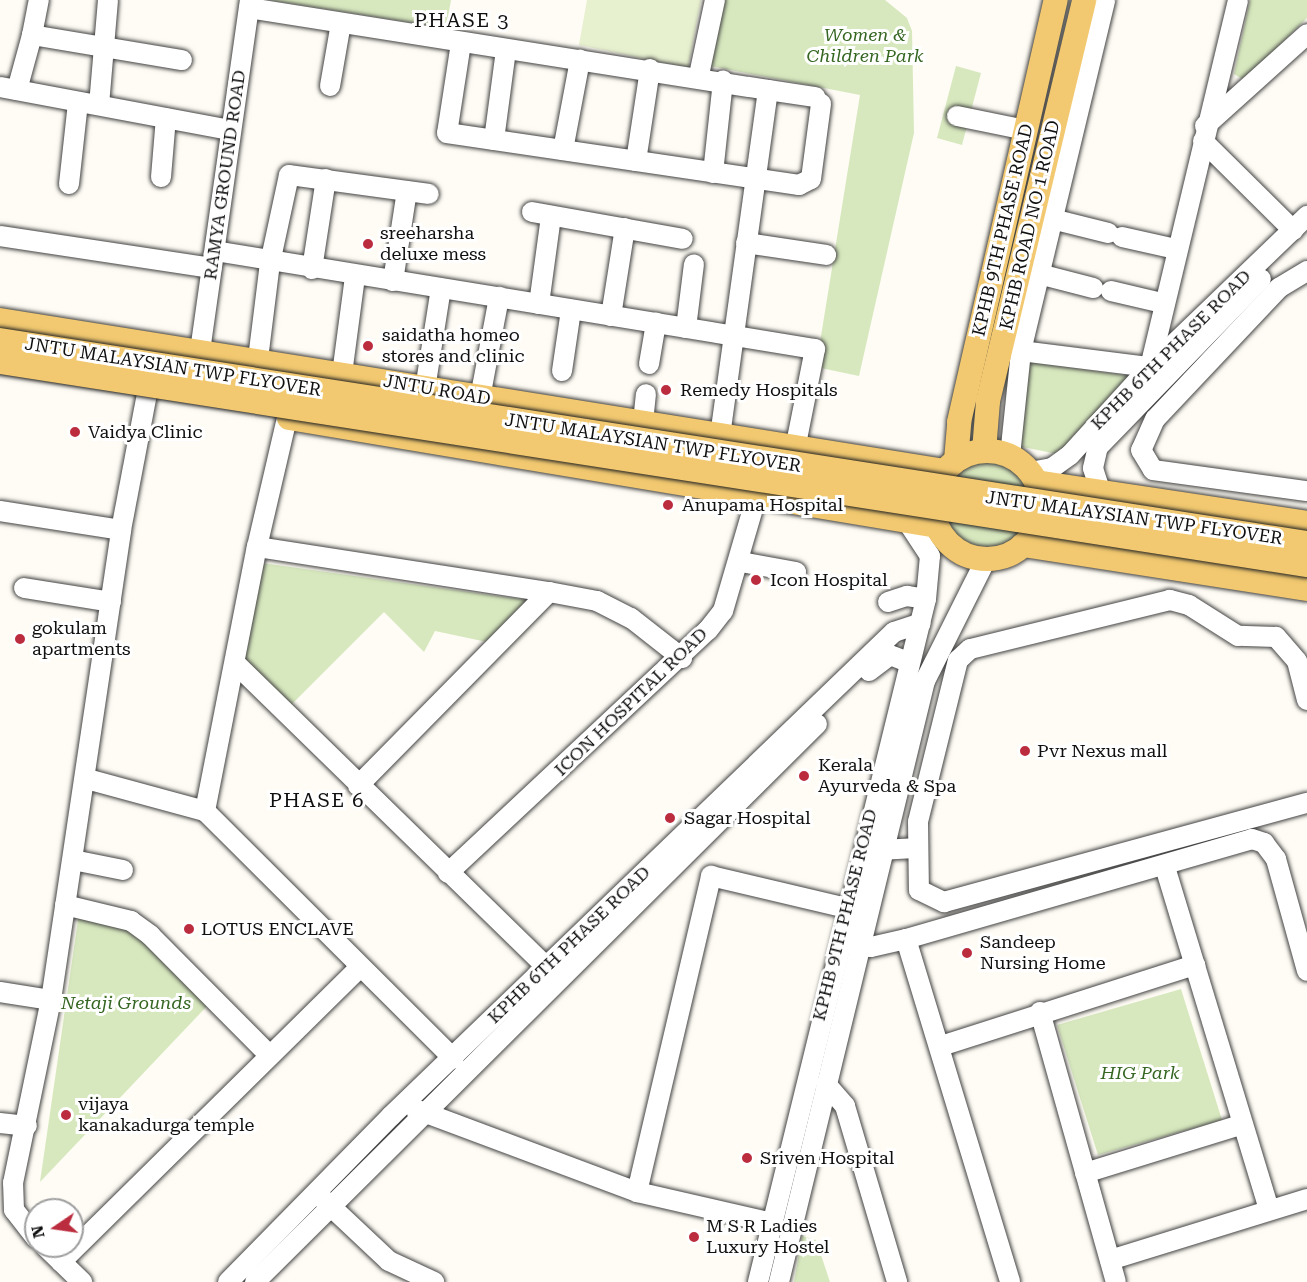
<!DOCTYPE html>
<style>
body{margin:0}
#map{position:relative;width:1307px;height:1282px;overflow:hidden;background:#fefcf4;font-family:"Roboto Serif",serif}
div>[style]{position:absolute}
.green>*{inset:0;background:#d7e8be}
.round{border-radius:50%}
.pitch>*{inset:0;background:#e7f0cf}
.roads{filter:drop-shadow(0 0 2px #434343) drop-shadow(0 0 2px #434343)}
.minor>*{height:20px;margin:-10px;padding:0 10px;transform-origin:10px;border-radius:10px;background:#fff}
.major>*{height:24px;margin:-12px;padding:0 12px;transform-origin:12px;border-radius:12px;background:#f2c970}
.major>.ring{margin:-12px;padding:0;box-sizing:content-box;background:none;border:24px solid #f2c970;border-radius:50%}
.bridges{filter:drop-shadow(0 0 2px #212121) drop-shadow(0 0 2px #212121)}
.major-bridge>*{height:24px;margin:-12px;padding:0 12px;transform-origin:12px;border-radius:12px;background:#f2c970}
.dots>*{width:16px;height:16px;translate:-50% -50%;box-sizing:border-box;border:3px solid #fff;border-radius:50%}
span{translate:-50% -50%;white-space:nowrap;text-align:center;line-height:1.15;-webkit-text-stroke:6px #fff;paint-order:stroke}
.park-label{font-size:18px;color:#356622;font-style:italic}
.street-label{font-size:18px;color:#101010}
.poi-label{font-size:18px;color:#101010}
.left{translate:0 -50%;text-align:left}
.neighbourhood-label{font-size:20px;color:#101010;letter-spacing:1.5px}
.north{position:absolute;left:24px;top:1198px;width:60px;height:60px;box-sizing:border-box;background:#fff;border:2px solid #9f9f9f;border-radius:50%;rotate:257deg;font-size:16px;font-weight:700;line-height:24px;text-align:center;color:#101010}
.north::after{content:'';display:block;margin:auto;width:21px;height:27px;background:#bb2d3e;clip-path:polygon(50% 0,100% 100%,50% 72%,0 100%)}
</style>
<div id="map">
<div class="green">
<i style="clip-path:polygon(269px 0,451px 0,446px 28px)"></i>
<i style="clip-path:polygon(725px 0,885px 0,907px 18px,912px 31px,914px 133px,859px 376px,816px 367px,860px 95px,710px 66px)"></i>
<i style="clip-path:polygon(1250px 0,1307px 0,1307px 18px,1244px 80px,1234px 74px)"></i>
<i style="clip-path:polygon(956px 66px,981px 73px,962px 145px,937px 138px)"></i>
<i style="clip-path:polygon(1028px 362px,1131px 376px,1057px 454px,1018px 446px)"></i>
<i class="round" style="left:939px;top:460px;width:92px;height:92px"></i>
<i style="clip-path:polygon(262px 563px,527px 600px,487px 642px,435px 631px,424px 652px,384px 612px,290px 706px,244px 661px)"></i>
<i style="clip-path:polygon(79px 913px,141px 934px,209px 1004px,40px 1182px)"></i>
<i style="clip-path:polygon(1181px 989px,1222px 1120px,1098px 1155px,1057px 1025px)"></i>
<i style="clip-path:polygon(802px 1236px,816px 1240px,830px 1282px,794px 1282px)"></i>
</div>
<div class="pitch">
<i style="clip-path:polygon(587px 0,701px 0,688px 68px,579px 45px)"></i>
</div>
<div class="roads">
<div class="minor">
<i style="left:249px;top:8px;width:525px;rotate:8.98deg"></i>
<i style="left:768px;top:90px;width:347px;rotate:97.9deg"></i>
<i style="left:32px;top:35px;width:36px;rotate:-79deg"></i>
<i style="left:461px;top:43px;width:91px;rotate:98.8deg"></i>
<i style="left:447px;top:133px;width:356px;rotate:8.4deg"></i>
<i style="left:799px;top:185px;width:13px;rotate:-27deg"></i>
<i style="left:811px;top:179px;width:76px;rotate:-82.4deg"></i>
<i style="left:699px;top:75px;width:77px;rotate:-78deg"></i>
<i style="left:330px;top:86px;width:64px;rotate:-80.1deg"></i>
<i style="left:0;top:87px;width:234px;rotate:10.6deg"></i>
<i style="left:17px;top:90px;width:57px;rotate:-74.7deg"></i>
<i style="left:32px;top:35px;width:152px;rotate:9.5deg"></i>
<i style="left:768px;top:90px;width:48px;rotate:8.5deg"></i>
<i style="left:99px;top:105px;width:105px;rotate:-85.1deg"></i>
<i style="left:957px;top:116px;width:70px;rotate:11.5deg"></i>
<i style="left:1205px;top:126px;width:137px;rotate:-42deg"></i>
<i style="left:494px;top:140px;width:91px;rotate:-82.4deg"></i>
<i style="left:1203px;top:141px;width:127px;rotate:44.7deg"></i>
<i style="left:563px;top:150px;width:92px;rotate:-79.3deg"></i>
<i style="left:636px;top:161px;width:93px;rotate:-81.3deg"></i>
<i style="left:713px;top:173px;width:93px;rotate:-83.8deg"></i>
<i style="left:161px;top:177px;width:59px;rotate:-85.2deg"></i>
<i style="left:69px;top:184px;width:82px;rotate:-83.7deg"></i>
<i style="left:532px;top:212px;width:153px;rotate:10.1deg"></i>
<i style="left:1052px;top:219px;width:58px;rotate:14deg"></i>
<i style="left:0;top:236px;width:214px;rotate:8.6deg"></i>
<i style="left:1122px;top:237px;width:55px;rotate:12.5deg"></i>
<i style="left:746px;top:243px;width:81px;rotate:8.5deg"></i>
<i style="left:215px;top:251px;width:608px;rotate:9.28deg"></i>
<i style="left:815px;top:349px;width:102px;rotate:101.3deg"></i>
<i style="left:312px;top:269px;width:91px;rotate:-81.2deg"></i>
<i style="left:1307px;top:271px;width:33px;rotate:149deg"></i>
<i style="left:1279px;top:288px;width:180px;rotate:133.4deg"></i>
<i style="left:1155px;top:419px;width:34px;rotate:114deg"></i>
<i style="left:1141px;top:450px;width:23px;rotate:59deg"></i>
<i style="left:1153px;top:470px;width:155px;rotate:7.8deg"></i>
<i style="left:1039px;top:274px;width:56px;rotate:14.5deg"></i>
<i style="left:393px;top:281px;width:91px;rotate:-81.2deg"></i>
<i style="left:1111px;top:291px;width:52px;rotate:13.2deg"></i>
<i style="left:539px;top:304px;width:89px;rotate:-82.2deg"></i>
<i style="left:611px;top:316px;width:89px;rotate:-81deg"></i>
<i style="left:686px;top:328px;width:64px;rotate:-82.9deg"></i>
<i style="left:200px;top:351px;width:355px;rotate:-81.9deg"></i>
<i style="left:1021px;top:351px;width:130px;rotate:7.1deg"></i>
<i style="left:1150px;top:367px;width:8px;rotate:45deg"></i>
<i style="left:258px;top:359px;width:97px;rotate:-82.9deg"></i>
<i style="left:270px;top:263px;width:90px;rotate:-77.8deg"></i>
<i style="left:289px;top:175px;width:141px;rotate:7.7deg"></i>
<i style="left:649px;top:364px;width:42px;rotate:-80.3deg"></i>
<i style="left:1150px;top:367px;width:377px;rotate:-76.5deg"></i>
<i style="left:562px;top:371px;width:62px;rotate:-81.6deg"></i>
<i style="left:342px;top:374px;width:99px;rotate:-82.4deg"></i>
<i style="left:425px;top:389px;width:102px;rotate:-81deg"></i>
<i style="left:480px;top:398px;width:103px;rotate:-79.3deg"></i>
<i style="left:287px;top:418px;width:132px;rotate:103.1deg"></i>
<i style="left:257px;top:547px;width:295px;rotate:8.8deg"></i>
<i style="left:549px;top:592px;width:272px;rotate:134.6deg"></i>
<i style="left:643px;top:422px;width:28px;rotate:-84deg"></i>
<i style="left:1010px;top:456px;width:106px;rotate:-84deg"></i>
<i style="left:1021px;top:351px;width:361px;rotate:-76.5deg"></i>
<i style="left:1030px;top:472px;width:22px;rotate:-10deg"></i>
<i style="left:1052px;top:468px;width:22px;rotate:-36deg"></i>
<i style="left:1070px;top:455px;width:119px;rotate:-47.7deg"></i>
<i style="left:1150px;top:367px;width:218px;rotate:-43.9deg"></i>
<i style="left:1101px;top:493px;width:26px;rotate:-108deg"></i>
<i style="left:1093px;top:468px;width:22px;rotate:-77deg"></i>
<i style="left:1098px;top:447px;width:234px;rotate:-45.9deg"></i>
<i style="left:0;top:511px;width:122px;rotate:8.9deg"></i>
<i style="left:741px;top:562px;width:56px;rotate:10.3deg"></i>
<i style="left:24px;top:588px;width:88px;rotate:9.1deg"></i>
<i style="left:549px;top:592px;width:49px;rotate:10.6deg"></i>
<i style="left:597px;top:601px;width:38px;rotate:27deg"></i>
<i style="left:631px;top:618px;width:65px;rotate:38.1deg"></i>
<i style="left:888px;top:602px;width:20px;rotate:-18deg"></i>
<i style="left:907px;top:596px;width:19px;rotate:9deg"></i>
<i style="left:236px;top:664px;width:444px;rotate:44.3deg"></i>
<i style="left:869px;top:671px;width:26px;rotate:-37deg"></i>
<i style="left:890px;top:655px;width:19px;rotate:21deg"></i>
<i style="left:1307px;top:700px;width:40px;rotate:-104.4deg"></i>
<i style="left:1297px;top:661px;width:32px;rotate:-131deg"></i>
<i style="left:1276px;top:637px;width:38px;rotate:-178deg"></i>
<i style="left:1238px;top:636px;width:58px;rotate:-147.7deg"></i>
<i style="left:1189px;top:605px;width:20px;rotate:-165deg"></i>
<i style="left:1170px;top:600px;width:206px;rotate:166.2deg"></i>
<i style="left:970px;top:649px;width:16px;rotate:137deg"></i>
<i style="left:958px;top:660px;width:167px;rotate:103.9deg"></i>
<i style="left:918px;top:822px;width:68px;rotate:89.2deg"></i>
<i style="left:919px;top:890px;width:28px;rotate:26deg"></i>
<i style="left:944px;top:902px;width:376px;rotate:-15.3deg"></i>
<i style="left:87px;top:779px;width:122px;rotate:15.2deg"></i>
<i style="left:205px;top:811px;width:351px;rotate:44.9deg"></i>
<i style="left:205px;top:811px;width:269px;rotate:-78.9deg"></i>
<i style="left:879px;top:850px;width:36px;rotate:-3deg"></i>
<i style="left:73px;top:860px;width:51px;rotate:11.3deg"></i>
<i style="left:1165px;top:867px;width:357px;rotate:73.1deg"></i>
<i style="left:448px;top:873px;width:356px;rotate:-43.1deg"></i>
<i style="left:708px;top:630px;width:24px;rotate:-52deg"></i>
<i style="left:723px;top:611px;width:121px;rotate:-73.7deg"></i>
<i style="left:65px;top:905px;width:68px;rotate:13.6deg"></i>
<i style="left:131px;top:921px;width:24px;rotate:36deg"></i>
<i style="left:150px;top:935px;width:169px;rotate:45.2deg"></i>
<i style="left:906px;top:939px;width:358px;rotate:73.1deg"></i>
<i style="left:857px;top:944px;width:14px;rotate:12deg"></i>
<i style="left:871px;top:947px;width:36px;rotate:-13deg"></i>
<i style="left:906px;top:939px;width:360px;rotate:-16.1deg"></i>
<i style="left:1252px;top:839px;width:13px;rotate:18deg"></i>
<i style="left:1264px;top:843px;width:20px;rotate:53deg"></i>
<i style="left:1276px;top:859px;width:116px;rotate:74.5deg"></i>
<i style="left:0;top:992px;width:52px;rotate:8.9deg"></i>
<i style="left:1040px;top:1012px;width:280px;rotate:74.3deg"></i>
<i style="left:941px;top:1046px;width:267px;rotate:-17.7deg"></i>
<i style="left:826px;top:1084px;width:29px;rotate:49deg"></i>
<i style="left:845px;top:1106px;width:184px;rotate:73.5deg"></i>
<i style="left:415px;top:1109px;width:237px;rotate:20.5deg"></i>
<i style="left:637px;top:1192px;width:139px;rotate:12.9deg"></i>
<i style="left:0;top:1123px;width:27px;rotate:6deg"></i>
<i style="left:1085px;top:1173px;width:165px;rotate:-17.2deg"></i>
<i style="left:637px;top:1192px;width:325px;rotate:-76.8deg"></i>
<i style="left:711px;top:876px;width:139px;rotate:13.3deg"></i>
<i style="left:324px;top:1200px;width:89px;rotate:43.2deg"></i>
<i style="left:389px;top:1261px;width:50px;rotate:25deg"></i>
<i style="left:36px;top:1238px;width:36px;rotate:-128deg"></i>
<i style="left:14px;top:1210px;width:27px;rotate:-92deg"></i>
<i style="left:13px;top:1183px;width:187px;rotate:-78.3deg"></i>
<i style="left:51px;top:1000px;width:475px;rotate:-81.5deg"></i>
<i style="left:121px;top:530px;width:138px;rotate:-79.2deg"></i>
<i style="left:45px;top:1246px;width:52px;rotate:44.2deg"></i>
<i style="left:1110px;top:1260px;width:206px;rotate:-17.2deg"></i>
<i style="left:61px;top:1262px;width:420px;rotate:-44.6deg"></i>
<i style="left:228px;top:1282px;width:233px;rotate:-45.5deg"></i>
<i style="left:391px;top:1116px;width:698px;rotate:-43.9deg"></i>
<i style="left:894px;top:632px;width:28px;rotate:-18deg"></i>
<i style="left:255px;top:1282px;width:792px;rotate:-44.8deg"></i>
<i style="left:758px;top:1282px;width:703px;rotate:-76.18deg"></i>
<i style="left:926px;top:599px;width:43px;rotate:-84.7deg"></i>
<i style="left:930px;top:556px;width:42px;rotate:-123.3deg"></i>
<i style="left:779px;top:1282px;width:618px;rotate:-76.35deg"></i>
<i style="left:925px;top:681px;width:136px;rotate:-63.4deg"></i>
</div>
<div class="major">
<i style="left:0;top:320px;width:957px;rotate:9.08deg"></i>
<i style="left:289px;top:418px;width:657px;rotate:9.46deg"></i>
<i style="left:984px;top:451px;width:50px;rotate:-85.4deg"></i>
<i style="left:988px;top:401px;width:412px;rotate:-76.5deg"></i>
<i class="ring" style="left:933px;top:451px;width:84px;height:84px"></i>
<i style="left:956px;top:460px;width:38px;rotate:-85deg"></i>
<i style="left:959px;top:422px;width:433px;rotate:-77.1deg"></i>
<i style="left:1036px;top:482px;width:274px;rotate:8.6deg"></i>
<i style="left:1023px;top:545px;width:287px;rotate:8.8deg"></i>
</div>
</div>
<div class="bridges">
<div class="major-bridge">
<i style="left:0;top:340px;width:1323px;rotate:8.83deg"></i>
<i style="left:0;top:362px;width:1323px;rotate:8.83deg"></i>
</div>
</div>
<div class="dots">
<i style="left:368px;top:244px;background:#bb2d3e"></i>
<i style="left:368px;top:346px;background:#bb2d3e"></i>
<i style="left:666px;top:390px;background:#bb2d3e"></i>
<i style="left:75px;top:432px;background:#bb2d3e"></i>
<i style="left:668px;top:505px;background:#bb2d3e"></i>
<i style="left:756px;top:580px;background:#bb2d3e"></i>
<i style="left:20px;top:639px;background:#bb2d3e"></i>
<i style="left:1025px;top:751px;background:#bb2d3e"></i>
<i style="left:804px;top:776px;background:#bb2d3e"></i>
<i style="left:670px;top:818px;background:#bb2d3e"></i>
<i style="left:189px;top:929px;background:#bb2d3e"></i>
<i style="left:967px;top:953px;background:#bb2d3e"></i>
<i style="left:66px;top:1115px;background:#bb2d3e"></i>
<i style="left:747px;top:1158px;background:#bb2d3e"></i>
<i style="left:694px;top:1237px;background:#bb2d3e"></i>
</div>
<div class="park-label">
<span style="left:865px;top:46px">Women &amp;<br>Children Park</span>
<span style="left:126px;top:1003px">Netaji Grounds</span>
<span style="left:1140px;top:1073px">HIG Park</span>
</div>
<div class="street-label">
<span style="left:225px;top:175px;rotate:-82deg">RAMYA GROUND ROAD</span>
<span style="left:1030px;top:225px;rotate:-77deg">KPHB ROAD NO 1 ROAD</span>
<span style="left:1003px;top:230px;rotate:-77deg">KPHB 9TH PHASE ROAD</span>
<span style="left:1171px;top:350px;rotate:-45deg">KPHB 6TH PHASE ROAD</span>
<span style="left:173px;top:367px;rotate:9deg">JNTU MALAYSIAN TWP FLYOVER</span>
<span style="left:437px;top:390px;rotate:10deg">JNTU ROAD</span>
<span style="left:653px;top:443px;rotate:9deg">JNTU MALAYSIAN TWP FLYOVER</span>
<span style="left:1134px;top:518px;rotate:8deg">JNTU MALAYSIAN TWP FLYOVER</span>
<span style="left:631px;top:702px;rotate:-44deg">ICON HOSPITAL ROAD</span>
<span style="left:845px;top:915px;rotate:-76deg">KPHB 9TH PHASE ROAD</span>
<span style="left:569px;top:945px;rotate:-44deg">KPHB 6TH PHASE ROAD</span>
</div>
<div class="poi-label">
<span class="left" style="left:380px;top:244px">sreeharsha<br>deluxe mess</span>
<span class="left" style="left:382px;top:346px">saidatha homeo<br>stores and clinic</span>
<span class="left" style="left:680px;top:390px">Remedy Hospitals</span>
<span class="left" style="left:88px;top:432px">Vaidya Clinic</span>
<span class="left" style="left:682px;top:505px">Anupama Hospital</span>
<span class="left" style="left:770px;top:580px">Icon Hospital</span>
<span class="left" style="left:32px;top:639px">gokulam<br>apartments</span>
<span class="left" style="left:1037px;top:751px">Pvr Nexus mall</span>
<span class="left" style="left:818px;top:776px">Kerala<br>Ayurveda &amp; Spa</span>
<span class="left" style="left:684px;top:818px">Sagar Hospital</span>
<span class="left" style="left:201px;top:929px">LOTUS ENCLAVE</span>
<span class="left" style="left:980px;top:953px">Sandeep<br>Nursing Home</span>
<span class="left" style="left:78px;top:1115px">vijaya<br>kanakadurga temple</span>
<span class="left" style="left:760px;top:1158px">Sriven Hospital</span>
<span class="left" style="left:706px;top:1237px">M S R Ladies<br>Luxury Hostel</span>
</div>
<div class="neighbourhood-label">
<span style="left:462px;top:20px">PHASE 3</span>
<span style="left:317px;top:800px">PHASE 6</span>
</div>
<div class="north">N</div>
</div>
